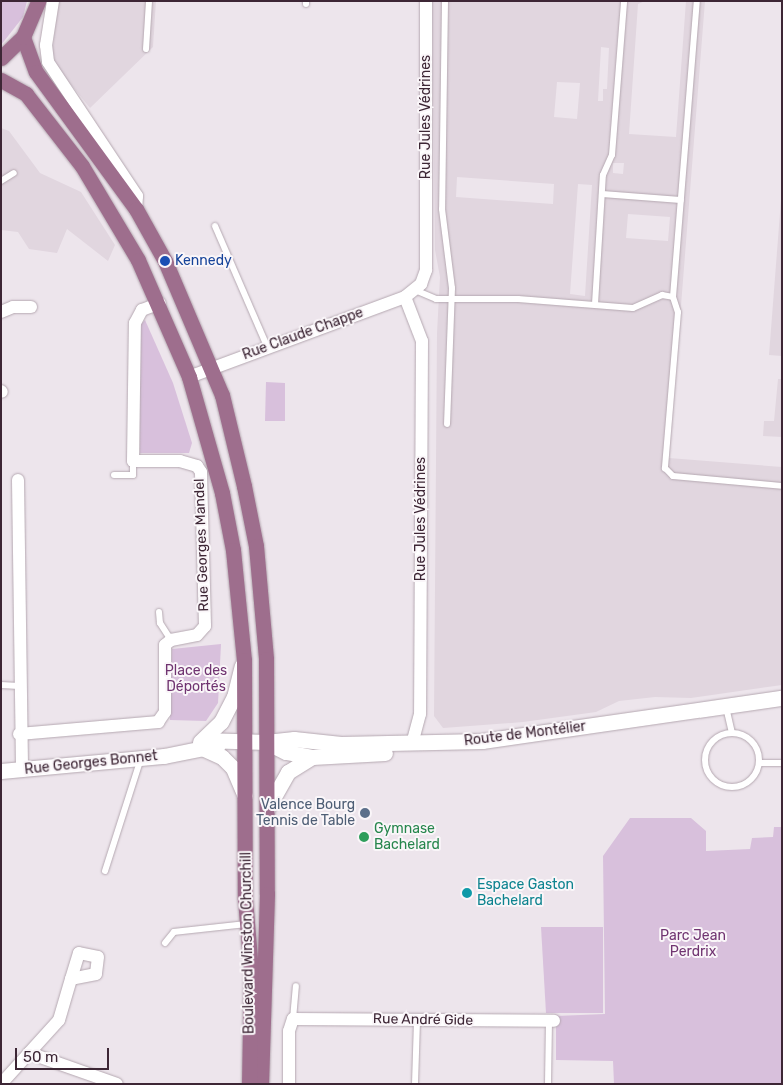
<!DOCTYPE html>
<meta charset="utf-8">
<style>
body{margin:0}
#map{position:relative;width:783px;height:1085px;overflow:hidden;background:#ede5ec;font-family:Rubik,sans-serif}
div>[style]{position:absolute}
.built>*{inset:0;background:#e1d6df}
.green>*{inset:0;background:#d8c0dc}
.roads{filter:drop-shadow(0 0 1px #b5a8b1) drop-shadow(0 0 1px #b5a8b1)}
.lane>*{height:6px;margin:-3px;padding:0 3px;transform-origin:3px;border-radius:3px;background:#fff}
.lane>.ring{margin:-3px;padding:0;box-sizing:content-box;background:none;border:6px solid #fff;border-radius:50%}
.street>*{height:12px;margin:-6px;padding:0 6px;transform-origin:6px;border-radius:6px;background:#fff}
.secondary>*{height:15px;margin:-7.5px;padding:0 7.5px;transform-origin:7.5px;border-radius:7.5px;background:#fff}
.primary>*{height:15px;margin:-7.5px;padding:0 7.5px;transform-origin:7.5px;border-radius:7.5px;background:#9e6e8d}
.dots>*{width:14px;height:14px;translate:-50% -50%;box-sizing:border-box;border:2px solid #faf6f9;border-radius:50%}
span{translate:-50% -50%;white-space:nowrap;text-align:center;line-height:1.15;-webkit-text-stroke:4px #faf6f9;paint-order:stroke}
.street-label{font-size:14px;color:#3d2635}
.transit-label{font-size:14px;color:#164399}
.left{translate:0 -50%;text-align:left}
.park-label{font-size:14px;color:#703471}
.service-label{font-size:14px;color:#4e5e75}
.right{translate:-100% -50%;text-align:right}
.leisure-label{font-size:14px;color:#27864d}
.culture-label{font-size:14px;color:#0d838f}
.frame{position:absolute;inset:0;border:2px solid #3d2635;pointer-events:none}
.scale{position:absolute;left:15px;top:1048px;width:94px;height:22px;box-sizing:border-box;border:2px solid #3d2635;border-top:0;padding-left:6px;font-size:15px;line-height:18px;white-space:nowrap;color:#3d2635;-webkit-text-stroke:4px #faf6f9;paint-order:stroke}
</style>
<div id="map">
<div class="built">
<i style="clip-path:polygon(58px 1px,156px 1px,153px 47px,90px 108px,55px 65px,52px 56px)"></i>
<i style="clip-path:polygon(evenodd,432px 1px,645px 1px,638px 4px,629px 134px,676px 137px,686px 1px,705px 1px,669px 458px,782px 467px,782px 685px,691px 698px,655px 697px,619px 701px,596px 712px,523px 722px,443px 728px,434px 716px,437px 333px,440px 277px,435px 250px,432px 1px,601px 47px,609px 48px,607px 89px,603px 89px,603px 101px,598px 101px,601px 47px,432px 1px,557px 82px,580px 83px,577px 119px,554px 117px,557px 82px,432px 1px,613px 163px,624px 163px,623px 174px,613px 173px,613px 163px,432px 1px,457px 177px,554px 184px,553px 204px,456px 197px,457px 177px,432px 1px,578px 184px,592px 185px,585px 296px,570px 294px,578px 184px,432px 1px,628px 214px,670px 217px,668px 241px,626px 238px,628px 214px)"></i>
<i style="clip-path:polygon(1px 128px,9px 131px,40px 173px,81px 192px,115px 245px,108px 261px,67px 229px,57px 253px,29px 249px,18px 232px,1px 230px)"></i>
<i style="clip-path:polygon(782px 187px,782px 356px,769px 355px)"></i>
<i style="clip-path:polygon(778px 379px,782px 379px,782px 437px,763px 436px,764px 421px,774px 421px)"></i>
</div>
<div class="green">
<i style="clip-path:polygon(1px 1px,27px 1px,23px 17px,1px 45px)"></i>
<i style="clip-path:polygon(145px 320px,173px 383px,192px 443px,189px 453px,140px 453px,139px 326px)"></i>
<i style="clip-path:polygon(266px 382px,285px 383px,285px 421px,265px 421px)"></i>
<i style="clip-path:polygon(221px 644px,218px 703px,206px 721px,170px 720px,172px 649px)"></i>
<i style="clip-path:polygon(630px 818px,691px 818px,706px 831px,706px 851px,750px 849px,752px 838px,773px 837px,774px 827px,782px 827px,782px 1084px,614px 1084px,613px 1061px,556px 1060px,556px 1016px,605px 1014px,603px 856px)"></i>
<i style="clip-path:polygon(541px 927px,603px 927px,603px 1013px,546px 1013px)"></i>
</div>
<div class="roads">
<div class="lane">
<i style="left:445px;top:1px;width:208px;rotate:90.8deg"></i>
<i style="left:442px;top:209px;width:80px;rotate:82.8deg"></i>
<i style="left:452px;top:288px;width:136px;rotate:92.1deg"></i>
<i style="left:306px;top:4px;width:3px;rotate:-90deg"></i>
<i style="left:146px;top:49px;width:48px;rotate:-86.4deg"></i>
<i style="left:1px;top:181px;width:15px;rotate:-32deg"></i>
<i style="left:602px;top:194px;width:79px;rotate:4.3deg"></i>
<i style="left:215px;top:226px;width:131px;rotate:66.6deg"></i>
<i style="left:415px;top:290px;width:23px;rotate:23deg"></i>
<i style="left:436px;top:299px;width:82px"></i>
<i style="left:518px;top:299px;width:115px;rotate:4.5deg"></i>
<i style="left:633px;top:308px;width:32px;rotate:-24deg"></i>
<i style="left:662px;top:295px;width:11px;rotate:10deg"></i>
<i style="left:673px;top:297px;width:16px;rotate:72deg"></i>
<i style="left:678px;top:312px;width:157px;rotate:94.8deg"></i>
<i style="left:665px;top:468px;width:11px;rotate:45deg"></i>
<i style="left:673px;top:476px;width:109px;rotate:5.2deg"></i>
<i style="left:673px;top:297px;width:297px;rotate:-85.4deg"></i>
<i style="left:595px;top:304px;width:129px;rotate:-86.5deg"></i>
<i style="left:603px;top:175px;width:22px;rotate:-66deg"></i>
<i style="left:612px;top:155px;width:154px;rotate:-85.5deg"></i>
<i style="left:114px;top:475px;width:19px"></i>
<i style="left:133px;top:475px;width:14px;rotate:-90deg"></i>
<i style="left:159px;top:612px;width:11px;rotate:85deg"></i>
<i style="left:160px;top:623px;width:20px;rotate:57deg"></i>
<i style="left:1px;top:685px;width:18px;rotate:3deg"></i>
<i style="left:726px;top:707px;width:26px;rotate:77deg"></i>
<i class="ring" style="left:705px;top:733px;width:48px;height:48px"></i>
<i style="left:759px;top:763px;width:23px"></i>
<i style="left:105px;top:871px;width:119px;rotate:-72.3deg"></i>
<i style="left:165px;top:943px;width:14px;rotate:-51deg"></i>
<i style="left:174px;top:932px;width:72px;rotate:-6.3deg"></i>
<i style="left:293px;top:1019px;width:33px;rotate:-85deg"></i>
<i style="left:415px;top:1084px;width:65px;rotate:-88.2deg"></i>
<i style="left:548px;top:1084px;width:63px;rotate:-89.1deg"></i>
</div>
<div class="street">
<i style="left:53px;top:1px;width:45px;rotate:99deg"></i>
<i style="left:46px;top:45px;width:17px;rotate:83deg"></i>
<i style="left:48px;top:62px;width:161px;rotate:56.4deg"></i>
<i style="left:137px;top:196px;width:13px;rotate:94deg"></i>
<i style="left:405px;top:297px;width:47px;rotate:68.9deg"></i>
<i style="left:422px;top:341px;width:373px;rotate:90.3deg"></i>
<i style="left:420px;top:714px;width:30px;rotate:105deg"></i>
<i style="left:1px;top:312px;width:13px;rotate:-23deg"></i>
<i style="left:13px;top:307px;width:18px"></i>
<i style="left:189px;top:377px;width:230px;rotate:-20.3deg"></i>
<i style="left:405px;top:297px;width:21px;rotate:-39deg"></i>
<i style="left:421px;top:284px;width:15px;rotate:-70deg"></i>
<i style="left:426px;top:270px;width:269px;rotate:-90deg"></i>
<i style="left:1px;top:391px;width:1px;rotate:45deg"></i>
<i style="left:18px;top:480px;width:289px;rotate:89.2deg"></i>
<i style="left:19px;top:734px;width:140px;rotate:-4.9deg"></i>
<i style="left:158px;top:722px;width:12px;rotate:-55deg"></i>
<i style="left:165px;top:712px;width:67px;rotate:-90deg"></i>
<i style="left:165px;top:645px;width:8px;rotate:-40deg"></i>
<i style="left:171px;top:640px;width:26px;rotate:-11deg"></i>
<i style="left:197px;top:635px;width:12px;rotate:-48deg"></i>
<i style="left:205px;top:626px;width:154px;rotate:-91.5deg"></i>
<i style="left:201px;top:472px;width:7px;rotate:-124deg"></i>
<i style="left:197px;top:466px;width:18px;rotate:-164deg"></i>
<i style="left:180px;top:461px;width:47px;rotate:180deg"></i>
<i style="left:133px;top:461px;width:138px;rotate:-89.2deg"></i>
<i style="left:135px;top:323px;width:15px;rotate:-62deg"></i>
<i style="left:142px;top:310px;width:19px;rotate:-21deg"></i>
<i style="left:29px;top:1053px;width:93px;rotate:19.4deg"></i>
<i style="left:1px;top:1084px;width:86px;rotate:-47.8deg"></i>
<i style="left:59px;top:1020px;width:43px;rotate:-73.7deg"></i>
<i style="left:71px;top:979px;width:27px;rotate:-73deg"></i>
<i style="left:79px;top:953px;width:19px;rotate:12deg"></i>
<i style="left:98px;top:957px;width:17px;rotate:97deg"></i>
<i style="left:96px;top:974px;width:25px;rotate:169deg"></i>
<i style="left:289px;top:1084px;width:53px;rotate:-90deg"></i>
<i style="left:289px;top:1031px;width:13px;rotate:-72deg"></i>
<i style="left:293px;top:1019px;width:261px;rotate:0.4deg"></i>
</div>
<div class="secondary">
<i style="left:203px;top:740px;width:63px;rotate:1.8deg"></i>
<i style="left:266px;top:742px;width:28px;rotate:-6deg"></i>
<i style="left:294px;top:739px;width:47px;rotate:6.1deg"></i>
<i style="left:341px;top:744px;width:141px;rotate:-1.2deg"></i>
<i style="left:482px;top:741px;width:303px;rotate:-8.2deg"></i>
<i style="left:200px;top:742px;width:29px;rotate:-44deg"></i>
<i style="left:221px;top:722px;width:28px;rotate:-63deg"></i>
<i style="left:234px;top:697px;width:32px;rotate:-76deg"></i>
<i style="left:266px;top:742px;width:22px;rotate:27deg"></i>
<i style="left:286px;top:752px;width:26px;rotate:11deg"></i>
<i style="left:312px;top:757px;width:73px;rotate:-3.1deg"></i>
<i style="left:204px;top:749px;width:20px;rotate:24deg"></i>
<i style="left:222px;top:757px;width:16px;rotate:45deg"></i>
<i style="left:233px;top:768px;width:30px;rotate:67deg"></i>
<i style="left:1px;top:771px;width:164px;rotate:-5.3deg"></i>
<i style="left:164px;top:756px;width:55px;rotate:-11.5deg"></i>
<i style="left:267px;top:809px;width:43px;rotate:-60.4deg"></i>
<i style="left:288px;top:772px;width:28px;rotate:-32deg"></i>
</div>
<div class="primary">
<i style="left:23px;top:37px;width:37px;rotate:70deg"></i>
<i style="left:36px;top:72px;width:170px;rotate:53.9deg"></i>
<i style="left:136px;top:209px;width:60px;rotate:60.9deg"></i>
<i style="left:165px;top:261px;width:146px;rotate:67deg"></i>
<i style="left:222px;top:395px;width:94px;rotate:76.4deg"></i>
<i style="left:244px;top:486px;width:61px;rotate:78.7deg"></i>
<i style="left:256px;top:546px;width:113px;rotate:84.9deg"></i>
<i style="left:266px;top:659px;width:235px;rotate:89.8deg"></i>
<i style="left:267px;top:894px;width:190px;rotate:91.8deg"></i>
<i style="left:1px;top:58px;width:30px;rotate:-44deg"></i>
<i style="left:23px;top:37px;width:39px;rotate:-67deg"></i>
<i style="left:1px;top:80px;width:29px;rotate:29deg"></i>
<i style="left:26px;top:94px;width:91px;rotate:52.1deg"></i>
<i style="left:82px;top:166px;width:109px;rotate:59.2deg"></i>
<i style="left:138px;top:260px;width:128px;rotate:66.4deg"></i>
<i style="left:189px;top:377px;width:121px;rotate:74.1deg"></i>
<i style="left:222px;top:493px;width:58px;rotate:79.1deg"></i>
<i style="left:233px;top:550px;width:111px;rotate:84.3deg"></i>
<i style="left:244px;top:660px;width:239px;rotate:89.8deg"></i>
<i style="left:245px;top:899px;width:71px;rotate:85.2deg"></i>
<i style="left:251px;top:970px;width:114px;rotate:91deg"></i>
</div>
</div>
<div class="dots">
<i style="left:165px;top:261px;background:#1a4fb4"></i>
<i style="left:365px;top:813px;background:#5c6f8a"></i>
<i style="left:364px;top:837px;background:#2e9e5b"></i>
<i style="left:467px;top:893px;background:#0f9aa8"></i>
</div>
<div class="street-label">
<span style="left:426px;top:117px;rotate:-90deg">Rue Jules Védrines</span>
<span style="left:303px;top:334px;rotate:-20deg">Rue Claude Chappe</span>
<span style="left:421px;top:519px;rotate:-90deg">Rue Jules Védrines</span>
<span style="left:202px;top:545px;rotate:-92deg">Rue Georges Mandel</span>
<span style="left:525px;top:734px;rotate:-7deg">Route de Montélier</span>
<span style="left:91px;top:763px;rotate:-6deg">Rue Georges Bonnet</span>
<span style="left:248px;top:943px;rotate:-91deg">Boulevard Winston Churchill</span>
<span style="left:423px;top:1020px;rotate:1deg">Rue André Gide</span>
</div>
<div class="transit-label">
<span class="left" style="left:175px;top:261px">Kennedy</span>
</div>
<div class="park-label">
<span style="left:196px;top:679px">Place des<br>Déportés</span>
<span style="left:693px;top:944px">Parc Jean<br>Perdrix</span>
</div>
<div class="service-label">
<span class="right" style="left:355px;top:813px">Valence Bourg<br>Tennis de Table</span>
</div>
<div class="leisure-label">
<span class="left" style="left:374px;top:837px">Gymnase<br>Bachelard</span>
</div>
<div class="culture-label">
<span class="left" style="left:477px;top:893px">Espace Gaston<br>Bachelard</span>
</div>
<div class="frame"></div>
<div class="scale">50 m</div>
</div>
